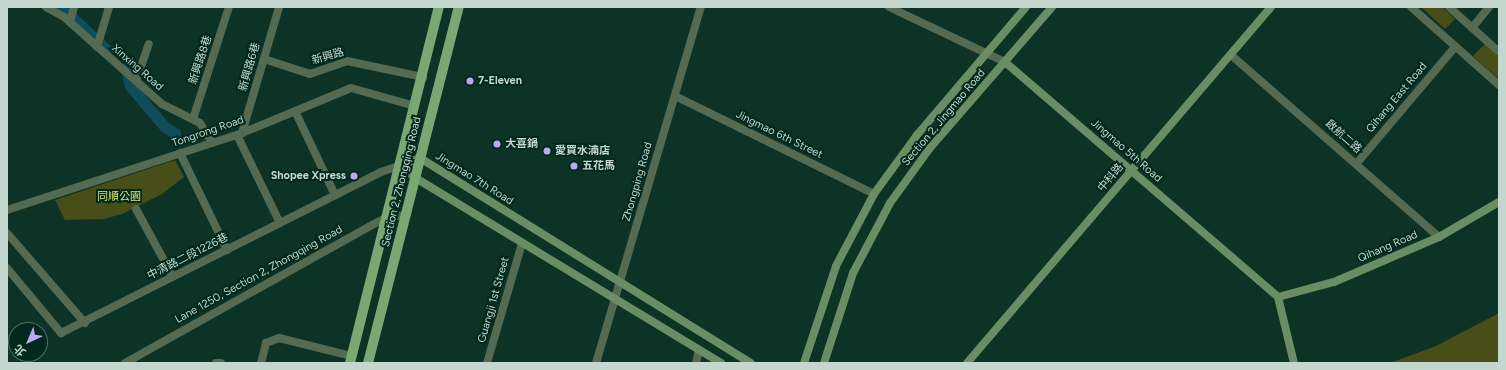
<!DOCTYPE html>
<meta charset="utf-8">
<style>
body{margin:0}
#map{position:relative;width:1506px;height:370px;overflow:hidden;background:#0d3326;font-family:Figtree,"Noto Sans TC",sans-serif}
div>[style]{position:absolute}
.green>*{inset:0;background:#474e17}
.canal>*{height:11px;margin:-5.5px;padding:0 5.5px;transform-origin:5.5px;border-radius:5.5px;background:#104d5c}
.street>*{height:8px;margin:-4px;padding:0 4px;transform-origin:4px;border-radius:4px;background:#546a51}
.secondary>*{height:8px;margin:-4px;padding:0 4px;transform-origin:4px;border-radius:4px;background:#6a8d64}
.primary>*{height:10px;margin:-5px;padding:0 5px;transform-origin:5px;border-radius:5px;background:#7aa873}
.dots>*{width:11px;height:11px;translate:-50% -50%;box-sizing:border-box;border:2px solid #02291d;border-radius:50%}
span{translate:-50% -50%;white-space:nowrap;text-align:center;line-height:1.15;-webkit-text-stroke:4px #02291d;paint-order:stroke}
.street-label{font-size:11px;color:#c3d7ce}
.poi-label{font-size:11px;color:#c3d7ce;font-weight:700}
.left{translate:0 -50%;text-align:left}
.right{translate:-100% -50%;text-align:right}
.park-label{font-size:11px;color:#d6e578}
.frame{position:absolute;inset:0;border:8px solid #c3d7ce;pointer-events:none}
.north{position:absolute;left:8px;top:322px;width:40px;height:40px;box-sizing:border-box;background:#02291d;border:1px solid #4f6f64;border-radius:50%;rotate:224deg;font-size:11px;font-weight:700;line-height:16px;text-align:center;color:#c3d7ce}
.north::after{content:'';display:block;margin:auto;width:14px;height:18px;background:#bca9f5;clip-path:polygon(50% 0,100% 100%,50% 72%,0 100%)}
</style>
<div id="map">
<div class="green">
<i style="clip-path:polygon(1421px 7px,1442px 7px,1455px 19px,1445px 29px)"></i>
<i style="clip-path:polygon(1485px 44px,1499px 57px,1499px 79px,1473px 56px)"></i>
<i style="clip-path:polygon(175px 160px,184px 177px,162px 194px,122px 214px,104px 219px,65px 220px,55px 200px)"></i>
<i style="clip-path:polygon(1499px 313px,1499px 363px,1390px 363px,1436px 346px)"></i>
</div>
<div class="canal">
<i style="left:61px;top:7px;width:62px;rotate:43deg"></i>
<i style="left:126px;top:68px;width:18px;rotate:77deg"></i>
<i style="left:130px;top:86px;width:54px;rotate:49.5deg"></i>
<i style="left:165px;top:127px;width:12px;rotate:31deg"></i>
</div>
<div class="street">
<i style="left:46px;top:7px;width:21px;rotate:29deg"></i>
<i style="left:64px;top:17px;width:131px;rotate:41.6deg"></i>
<i style="left:162px;top:104px;width:42px;rotate:26.6deg"></i>
<i style="left:200px;top:123px;width:23px;rotate:59deg"></i>
<i style="left:889px;top:7px;width:128px;rotate:25.4deg"></i>
<i style="left:1411px;top:7px;width:118px;rotate:41.6deg"></i>
<i style="left:1449px;top:7px;width:67px;rotate:42deg"></i>
<i style="left:70px;top:22px;width:16px;rotate:-75deg"></i>
<i style="left:1472px;top:28px;width:27px;rotate:-51deg"></i>
<i style="left:97px;top:47px;width:42px;rotate:-73.3deg"></i>
<i style="left:1231px;top:55px;width:276px;rotate:41.2deg"></i>
<i style="left:264px;top:59px;width:48px;rotate:18.1deg"></i>
<i style="left:310px;top:74px;width:39px;rotate:-19deg"></i>
<i style="left:347px;top:61px;width:78px;rotate:11.9deg"></i>
<i style="left:136px;top:81px;width:39px;rotate:-71deg"></i>
<i style="left:675px;top:96px;width:222px;rotate:26.2deg"></i>
<i style="left:295px;top:111px;width:93px;rotate:64.5deg"></i>
<i style="left:193px;top:119px;width:118px;rotate:-72.2deg"></i>
<i style="left:242px;top:133px;width:131px;rotate:-73.6deg"></i>
<i style="left:237px;top:135px;width:98px;rotate:64deg"></i>
<i style="left:180px;top:153px;width:108px;rotate:64.1deg"></i>
<i style="left:1357px;top:163px;width:152px;rotate:-49.8deg"></i>
<i style="left:136px;top:209px;width:77px;rotate:61.4deg"></i>
<i style="left:7px;top:210px;width:247px;rotate:-18.1deg"></i>
<i style="left:242px;top:133px;width:118px;rotate:-22.4deg"></i>
<i style="left:351px;top:88px;width:66px;rotate:15.7deg"></i>
<i style="left:7px;top:233px;width:119px;rotate:49.1deg"></i>
<i style="left:7px;top:268px;width:85px;rotate:50.3deg"></i>
<i style="left:61px;top:333px;width:358px;rotate:-26.7deg"></i>
<i style="left:381px;top:172px;width:21px;rotate:-19deg"></i>
<i style="left:125px;top:363px;width:281px;rotate:-29.2deg"></i>
<i style="left:370px;top:226px;width:20px;rotate:-27deg"></i>
<i style="left:388px;top:217px;width:19px;rotate:-6deg"></i>
<i style="left:216px;top:363px;width:5px"></i>
<i style="left:261px;top:363px;width:21px;rotate:-76deg"></i>
<i style="left:266px;top:343px;width:14px;rotate:-21deg"></i>
<i style="left:279px;top:338px;width:75px;rotate:13.9deg"></i>
<i style="left:487px;top:363px;width:125px;rotate:-73.7deg"></i>
<i style="left:596px;top:363px;width:371px;rotate:-73.6deg"></i>
<i style="left:696px;top:363px;width:13px;rotate:-77deg"></i>
</div>
<div class="secondary">
<i style="left:1005px;top:62px;width:360px;rotate:40.7deg"></i>
<i style="left:1278px;top:297px;width:68px;rotate:76.4deg"></i>
<i style="left:1278px;top:297px;width:58px;rotate:-15deg"></i>
<i style="left:1334px;top:282px;width:114px;rotate:-23.2deg"></i>
<i style="left:1439px;top:237px;width:69px;rotate:-30.3deg"></i>
<i style="left:721px;top:363px;width:358px;rotate:-148.8deg"></i>
<i style="left:415px;top:178px;width:19px;rotate:-137deg"></i>
<i style="left:401px;top:165px;width:20px;rotate:-20deg"></i>
<i style="left:420px;top:158px;width:389px;rotate:31.8deg"></i>
<i style="left:804px;top:363px;width:102px;rotate:-71.7deg"></i>
<i style="left:836px;top:266px;width:81px;rotate:-62.2deg"></i>
<i style="left:874px;top:194px;width:73px;rotate:-53.9deg"></i>
<i style="left:917px;top:135px;width:168px;rotate:-49.6deg"></i>
<i style="left:824px;top:363px;width:95px;rotate:-72.1deg"></i>
<i style="left:853px;top:273px;width:79px;rotate:-62.1deg"></i>
<i style="left:890px;top:203px;width:68px;rotate:-54deg"></i>
<i style="left:930px;top:148px;width:186px;rotate:-49.1deg"></i>
<i style="left:967px;top:363px;width:468px;rotate:-49.5deg"></i>
</div>
<div class="primary">
<i style="left:350px;top:363px;width:367px;rotate:-76deg"></i>
<i style="left:368px;top:363px;width:367px;rotate:-75.7deg"></i>
</div>
<div class="dots">
<i style="left:470px;top:81px;background:#bca9f5"></i>
<i style="left:497px;top:144px;background:#bca9f5"></i>
<i style="left:547px;top:151px;background:#bca9f5"></i>
<i style="left:574px;top:166px;background:#bca9f5"></i>
<i style="left:354px;top:176px;background:#bca9f5"></i>
</div>
<div class="street-label">
<span style="left:328px;top:57px;rotate:-16deg">新興路</span>
<span style="left:201px;top:60px;rotate:-72deg">新興路8巷</span>
<span style="left:250px;top:67px;rotate:-74deg">新興路6巷</span>
<span style="left:137px;top:68px;rotate:41deg">Xinxing Road</span>
<span style="left:1397px;top:98px;rotate:-50deg">Qihang East Road</span>
<span style="left:944px;top:118px;rotate:-50deg">Section 2, Jingmao Road</span>
<span style="left:208px;top:132px;rotate:-19deg">Tongrong Road</span>
<span style="left:779px;top:135px;rotate:26deg">Jingmao 6th Street</span>
<span style="left:1343px;top:137px;rotate:41deg">啟航二路</span>
<span style="left:1126px;top:151px;rotate:41deg">Jingmao 5th Road</span>
<span style="left:1111px;top:178px;rotate:-50deg">中科路</span>
<span style="left:474px;top:179px;rotate:32deg">Jingmao 7th Road</span>
<span style="left:402px;top:182px;rotate:-76deg">Section 2, Zhongqing Road</span>
<span style="left:638px;top:182px;rotate:-74deg">Zhongping Road</span>
<span style="left:1388px;top:247px;rotate:-23deg">Qihang Road</span>
<span style="left:188px;top:257px;rotate:-27deg">中清路二段1226巷</span>
<span style="left:259px;top:275px;rotate:-29deg">Lane 1250, Section 2, Zhongqing Road</span>
<span style="left:494px;top:300px;rotate:-74deg">Guangji 1st Street</span>
</div>
<div class="poi-label">
<span class="left" style="left:478px;top:81px">7-Eleven</span>
<span class="left" style="left:505px;top:144px">大喜鍋</span>
<span class="left" style="left:555px;top:151px">愛買水湳店</span>
<span class="left" style="left:582px;top:166px">五花馬</span>
<span class="right" style="left:346px;top:176px">Shopee Xpress</span>
</div>
<div class="park-label">
<span style="left:119px;top:197px">同順公園</span>
</div>
<div class="frame"></div>
<div class="north">北</div>
</div>
